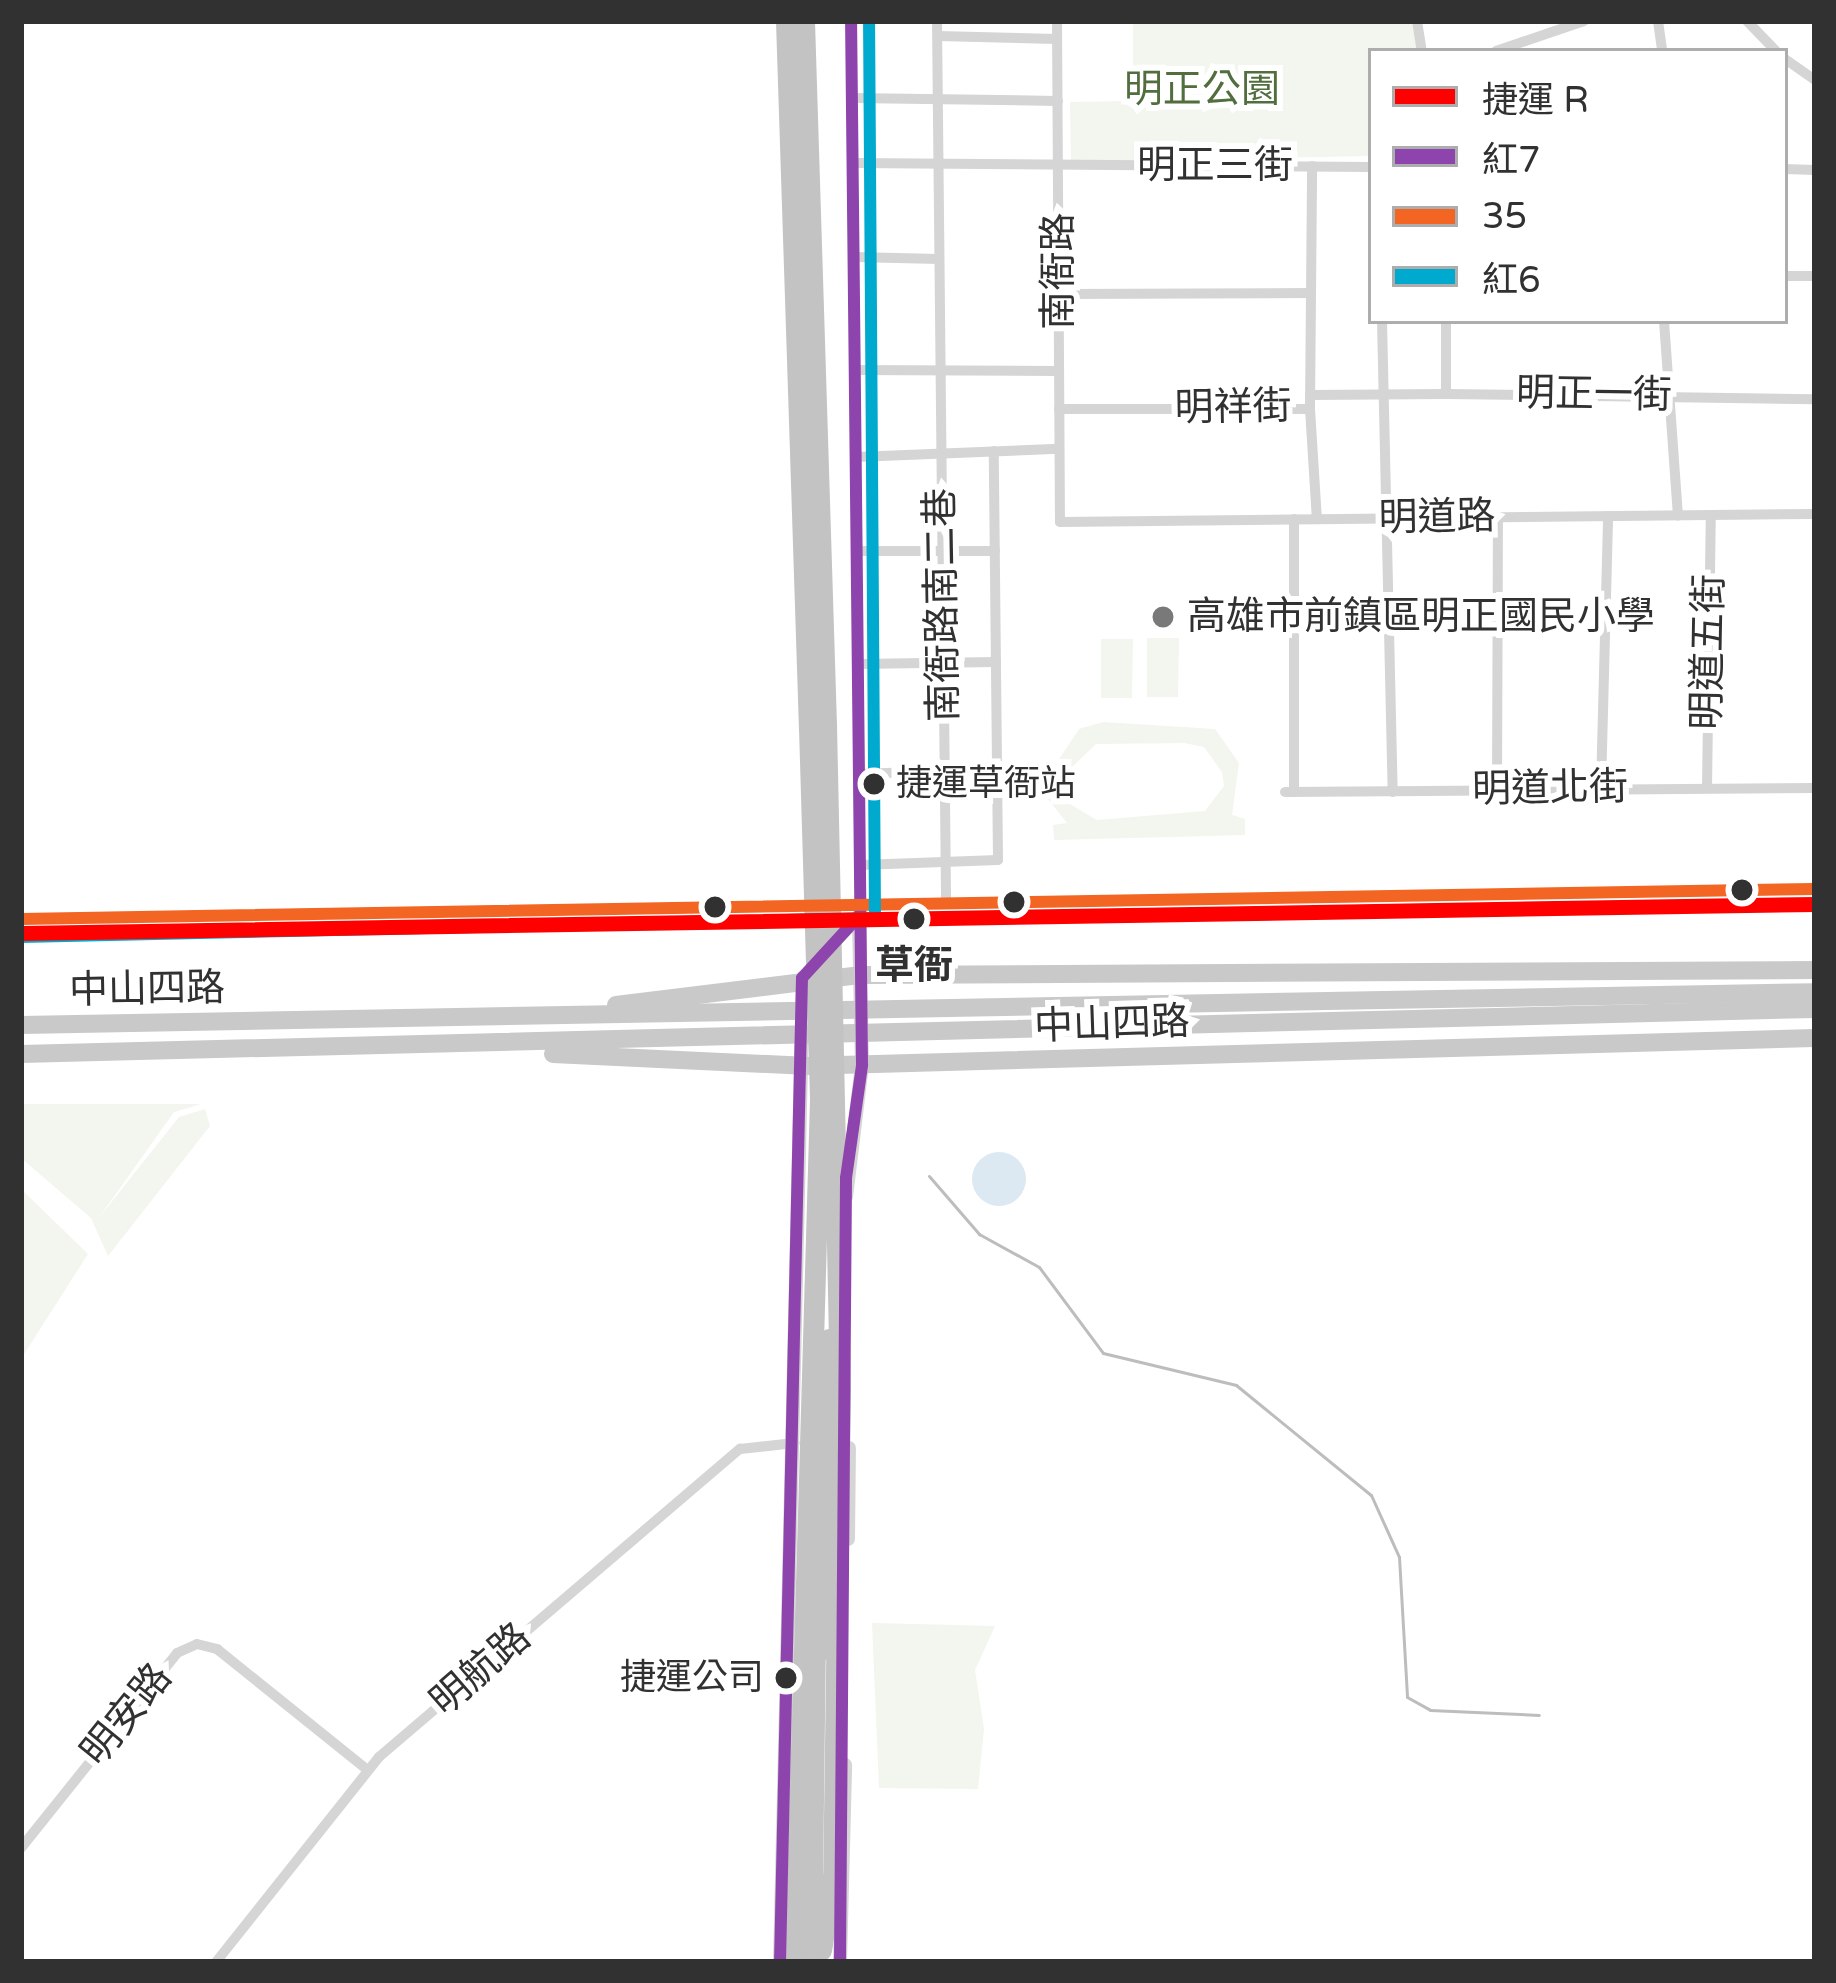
<!DOCTYPE html>
<meta charset="utf-8">
<style>
body{margin:0}
#map{position:relative;width:1836px;height:1983px;overflow:hidden;background:#fff;font-family:"Varela Round","Noto Sans TC",sans-serif}
div>[style]{position:absolute}
.green>*{inset:0;background:#f2f6ee}
.water>*{inset:0;background:#dce8f2}
.round{border-radius:50%}
.minor>*{height:10px;margin:-5px;padding:0 5px;transform-origin:5px;border-radius:5px;background:#d5d5d5}
.tertiary>*{height:14px;margin:-7px;padding:0 7px;transform-origin:7px;border-radius:7px;background:#d5d5d5}
.primary>*{height:18px;margin:-9px;padding:0 9px;transform-origin:9px;border-radius:9px;background:#c9c9c9}
.motorway>*{height:21px;margin:-10.5px;padding:0 10.5px;transform-origin:10.5px;border-radius:10.5px;background:#c3c3c3}
.tram>*{height:3px;margin:-1.5px;padding:0 1.5px;transform-origin:1.5px;border-radius:1.5px;background:#bdbdbd}
.motorway-bridge>*{height:21px;margin:-10.5px;padding:0 10.5px;transform-origin:10.5px;border-radius:10.5px;background:#c3c3c3}
.bus-1>*{height:12px;margin:-6px;padding:0 6px;transform-origin:6px;border-radius:6px;background:#8e44ad}
.bus-2>*{height:12px;margin:-6px;padding:0 6px;transform-origin:6px;border-radius:6px;background:#f26522}
.bus-3>*{height:12px;margin:-6px;padding:0 6px;transform-origin:6px;border-radius:6px;background:#00a9ce}
.metro-1>*{height:15px;margin:-7.5px;padding:0 7.5px;transform-origin:7.5px;border-radius:7.5px;background:#f00}
.dots>*{width:33px;height:33px;translate:-50% -50%;box-sizing:border-box;border:6px solid #fff;border-radius:50%}
span{translate:-50% -50%;white-space:nowrap;text-align:center;line-height:1.15;-webkit-text-stroke:12px #fff;paint-order:stroke}
.bus-label{font-size:36px;color:#313131}
.left{translate:0 -50%;text-align:left}
.right{translate:-100% -50%;text-align:right}
.park-label{font-size:39px;color:#516e3e}
.street-label{font-size:39px;color:#313131}
.poi-label{font-size:39px;color:#313131}
.stop-label{font-size:39px;color:#313131;font-weight:700}
.frame{position:absolute;inset:0;border:24px solid #313131;pointer-events:none}
.legend{position:absolute;left:1368px;top:48px;width:420px;height:276px;box-sizing:border-box;background:#fff;border:3px solid #adadad;margin:0;padding:15px 21px;list-style:none;font-size:36px;color:#313131}
.legend li{display:flex;align-items:center;gap:24px;height:60px}
.legend b{width:60px;border:3px solid #adadad}
</style>
<div id="map">
<div class="green">
<i style="clip-path:polygon(1133px 21px,1412px 21px,1417px 51px,1371px 51px,1371px 156px,1071px 162px,1070px 102px,1133px 101px)"></i>
<i style="clip-path:polygon(1147px 638px,1179px 638px,1178px 697px,1147px 697px)"></i>
<i style="clip-path:polygon(1101px 639px,1133px 639px,1132px 698px,1101px 698px)"></i>
<i style="clip-path:polygon(evenodd,1103px 722px,1215px 729px,1239px 763px,1232px 815px,1245px 819px,1245px 835px,1054px 840px,1053px 825px,1067px 823px,1048px 799px,1050px 773px,1079px 729px,1103px 722px,1184px 743px,1204px 747px,1222px 772px,1224px 786px,1205px 811px,1097px 820px,1068px 803px,1070px 769px,1096px 744px,1184px 743px)"></i>
<i style="clip-path:polygon(21px 1104px,201px 1104px,174px 1112px,98px 1219px,179px 1117px,205px 1109px,210px 1126px,108px 1256px,91px 1218px,21px 1158px)"></i>
<i style="clip-path:polygon(21px 1189px,88px 1254px,21px 1359px)"></i>
<i style="clip-path:polygon(872px 1623px,995px 1626px,975px 1670px,984px 1729px,978px 1789px,879px 1788px)"></i>
</div>
<div class="water">
<i class="round" style="left:972px;top:1152px;width:54px;height:54px"></i>
</div>
<div class="minor">
<i style="left:851px;top:21px;width:890px;rotate:89.42deg"></i>
<i style="left:937px;top:21px;width:880px;rotate:89.41deg"></i>
<i style="left:1057px;top:21px;width:501px;rotate:89.66deg"></i>
<i style="left:1060px;top:522px;width:755px;rotate:-0.61deg"></i>
<i style="left:1417px;top:21px;width:30px;rotate:81deg"></i>
<i style="left:1658px;top:21px;width:30px;rotate:82deg"></i>
<i style="left:1747px;top:21px;width:42px;rotate:46deg"></i>
<i style="left:938px;top:36px;width:119px;rotate:1.4deg"></i>
<i style="left:1496px;top:51px;width:93px;rotate:-18.8deg"></i>
<i style="left:1785px;top:59px;width:37px;rotate:35deg"></i>
<i style="left:852px;top:98px;width:206px;rotate:0.8deg"></i>
<i style="left:853px;top:163px;width:518px;rotate:0.44deg"></i>
<i style="left:1785px;top:169px;width:30px;rotate:2deg"></i>
<i style="left:854px;top:257px;width:85px;rotate:1.3deg"></i>
<i style="left:1785px;top:276px;width:30px"></i>
<i style="left:1059px;top:294px;width:251px;rotate:-0.2deg"></i>
<i style="left:1382px;top:321px;width:471px;rotate:88.7deg"></i>
<i style="left:1446px;top:321px;width:73px;rotate:90deg"></i>
<i style="left:1446px;top:394px;width:369px;rotate:0.8deg"></i>
<i style="left:1664px;top:321px;width:195px;rotate:85.9deg"></i>
<i style="left:855px;top:370px;width:204px;rotate:0.3deg"></i>
<i style="left:1310px;top:395px;width:136px;rotate:-0.4deg"></i>
<i style="left:1059px;top:409px;width:251px"></i>
<i style="left:1310px;top:409px;width:243px;rotate:-89.5deg"></i>
<i style="left:1310px;top:409px;width:110px;rotate:86.4deg"></i>
<i style="left:856px;top:457px;width:203px;rotate:-2.3deg"></i>
<i style="left:857px;top:551px;width:138px"></i>
<i style="left:858px;top:664px;width:138px;rotate:-0.8deg"></i>
<i style="left:859px;top:774px;width:138px;rotate:-2.1deg"></i>
<i style="left:1601px;top:788px;width:272px;rotate:-88.5deg"></i>
<i style="left:1707px;top:788px;width:273px;rotate:-89.2deg"></i>
<i style="left:1497px;top:790px;width:273px;rotate:-89.8deg"></i>
<i style="left:1285px;top:792px;width:530px;rotate:-0.43deg"></i>
<i style="left:1294px;top:792px;width:273px;rotate:-90deg"></i>
<i style="left:860px;top:865px;width:138px;rotate:-2.1deg"></i>
<i style="left:998px;top:860px;width:409px;rotate:-90.6deg"></i>
<i style="left:21px;top:919px;width:1794px;rotate:-0.96deg"></i>
<i style="left:21px;top:1848px;width:250px;rotate:-51.3deg"></i>
<i style="left:177px;top:1653px;width:22px;rotate:-24deg"></i>
<i style="left:197px;top:1644px;width:21px;rotate:14deg"></i>
<i style="left:217px;top:1649px;width:191px;rotate:38.8deg"></i>
<i style="left:216px;top:1962px;width:262px;rotate:-51.5deg"></i>
<i style="left:379px;top:1757px;width:475px;rotate:-40.5deg"></i>
<i style="left:740px;top:1449px;width:55px;rotate:-6.2deg"></i>
</div>
<div class="tertiary">
<i style="left:829px;top:946px;width:42px;rotate:-45deg"></i>
<i style="left:846px;top:1197px;width:133px;rotate:-83.1deg"></i>
<i style="left:862px;top:1065px;width:149px;rotate:-91.2deg"></i>
<i style="left:848px;top:1539px;width:91px;rotate:-89.4deg"></i>
<i style="left:780px;top:1962px;width:985px;rotate:-88.66deg"></i>
<i style="left:840px;top:1962px;width:197px;rotate:-88.5deg"></i>
</div>
<div class="primary">
<i style="left:616px;top:1005px;width:247px;rotate:-7deg"></i>
<i style="left:861px;top:975px;width:954px;rotate:-0.3deg"></i>
<i style="left:21px;top:1025px;width:1794px;rotate:-1.05deg"></i>
<i style="left:21px;top:1054px;width:1795px;rotate:-1.44deg"></i>
<i style="left:553px;top:1054px;width:251px;rotate:2.7deg"></i>
<i style="left:804px;top:1066px;width:1011px;rotate:-1.59deg"></i>
</div>
<div class="motorway">
<i style="left:786px;top:21px;width:707px;rotate:88.14deg"></i>
<i style="left:804px;top:21px;width:703px;rotate:88.21deg"></i>
<i style="left:824px;top:1649px;width:310px;rotate:-89.1deg"></i>
<i style="left:821px;top:1950px;width:75px;rotate:-80.8deg"></i>
<i style="left:811px;top:1962px;width:327px;rotate:-89.3deg"></i>
</div>
<div class="tram">
<i style="left:929px;top:1176px;width:77px;rotate:49.2deg"></i>
<i style="left:979px;top:1234px;width:68px;rotate:28.8deg"></i>
<i style="left:1039px;top:1267px;width:107px;rotate:53.3deg"></i>
<i style="left:1103px;top:1353px;width:137px;rotate:13.5deg"></i>
<i style="left:1236px;top:1385px;width:174px;rotate:39.2deg"></i>
<i style="left:1371px;top:1495px;width:68px;rotate:65.7deg"></i>
<i style="left:1399px;top:1557px;width:140px;rotate:86.7deg"></i>
<i style="left:1407px;top:1697px;width:26px;rotate:29deg"></i>
<i style="left:1430px;top:1710px;width:109px;rotate:2.6deg"></i>
</div>
<div class="motorway-bridge">
<i style="left:826px;top:724px;width:664px;rotate:88.79deg"></i>
<i style="left:840px;top:1388px;width:488px;rotate:90.8deg"></i>
<i style="left:795px;top:1962px;width:864px;rotate:-88.34deg"></i>
<i style="left:820px;top:1098px;width:370px;rotate:-91.7deg"></i>
</div>
<div class="bus-1">
<i style="left:780px;top:1962px;width:984px;rotate:-88.72deg"></i>
<i style="left:802px;top:978px;width:84px;rotate:-47.4deg"></i>
<i style="left:840px;top:1962px;width:784px;rotate:-89.56deg"></i>
<i style="left:846px;top:1178px;width:114px;rotate:-81.9deg"></i>
<i style="left:862px;top:1065px;width:1044px;rotate:-90.6deg"></i>
</div>
<div class="bus-2">
<i style="left:21px;top:919px;width:1794px;rotate:-0.96deg"></i>
</div>
<div class="bus-3">
<i style="left:21px;top:937px;width:854px;rotate:-1.27deg"></i>
<i style="left:875px;top:918px;width:897px;rotate:-90.38deg"></i>
</div>
<div class="metro-1">
<i style="left:21px;top:933px;width:1794px;rotate:-0.93deg"></i>
</div>
<div class="dots">
<i style="left:1163px;top:617px;background:#797979"></i>
<i style="left:874px;top:784px;background:#313131"></i>
<i style="left:1742px;top:890px;background:#313131"></i>
<i style="left:1014px;top:902px;background:#313131"></i>
<i style="left:715px;top:907px;background:#313131"></i>
<i style="left:914px;top:919px;background:#313131"></i>
<i style="left:786px;top:1678px;background:#313131"></i>
</div>
<div class="bus-label">
<span class="left" style="left:896px;top:784px">捷運草衙站</span>
<span class="right" style="left:764px;top:1678px">捷運公司</span>
</div>
<div class="park-label">
<span style="left:1202px;top:90px">明正公園</span>
</div>
<div class="street-label">
<span style="left:1215px;top:166px">明正三街</span>
<span style="left:1059px;top:271px;rotate:-90deg">南衙路</span>
<span style="left:1594px;top:395px;rotate:1deg">明正一街</span>
<span style="left:1233px;top:408px;rotate:-1deg">明祥街</span>
<span style="left:1437px;top:518px;rotate:-1deg">明道路</span>
<span style="left:943px;top:605px;rotate:-91deg">南衙路南二巷</span>
<span style="left:1709px;top:652px;rotate:-89deg">明道五街</span>
<span style="left:1550px;top:789px;rotate:-1deg">明道北街</span>
<span style="left:147px;top:990px;rotate:-1deg">中山四路</span>
<span style="left:1112px;top:1025px;rotate:-2deg">中山四路</span>
<span style="left:481px;top:1670px;rotate:-41deg">明航路</span>
<span style="left:127px;top:1715px;rotate:-51deg">明安路</span>
</div>
<div class="poi-label">
<span class="left" style="left:1187px;top:617px">高雄市前鎮區明正國民小學</span>
</div>
<div class="stop-label">
<span style="left:914px;top:966px">草衙</span>
</div>
<div class="frame"></div>
<ul class="legend">
<li><b style="height:15px;background:#f00"></b>捷運 R</li>
<li><b style="height:15px;background:#8e44ad"></b>紅7</li>
<li><b style="height:15px;background:#f26522"></b>35</li>
<li><b style="height:15px;background:#00a9ce"></b>紅6</li>
</ul>
</div>
